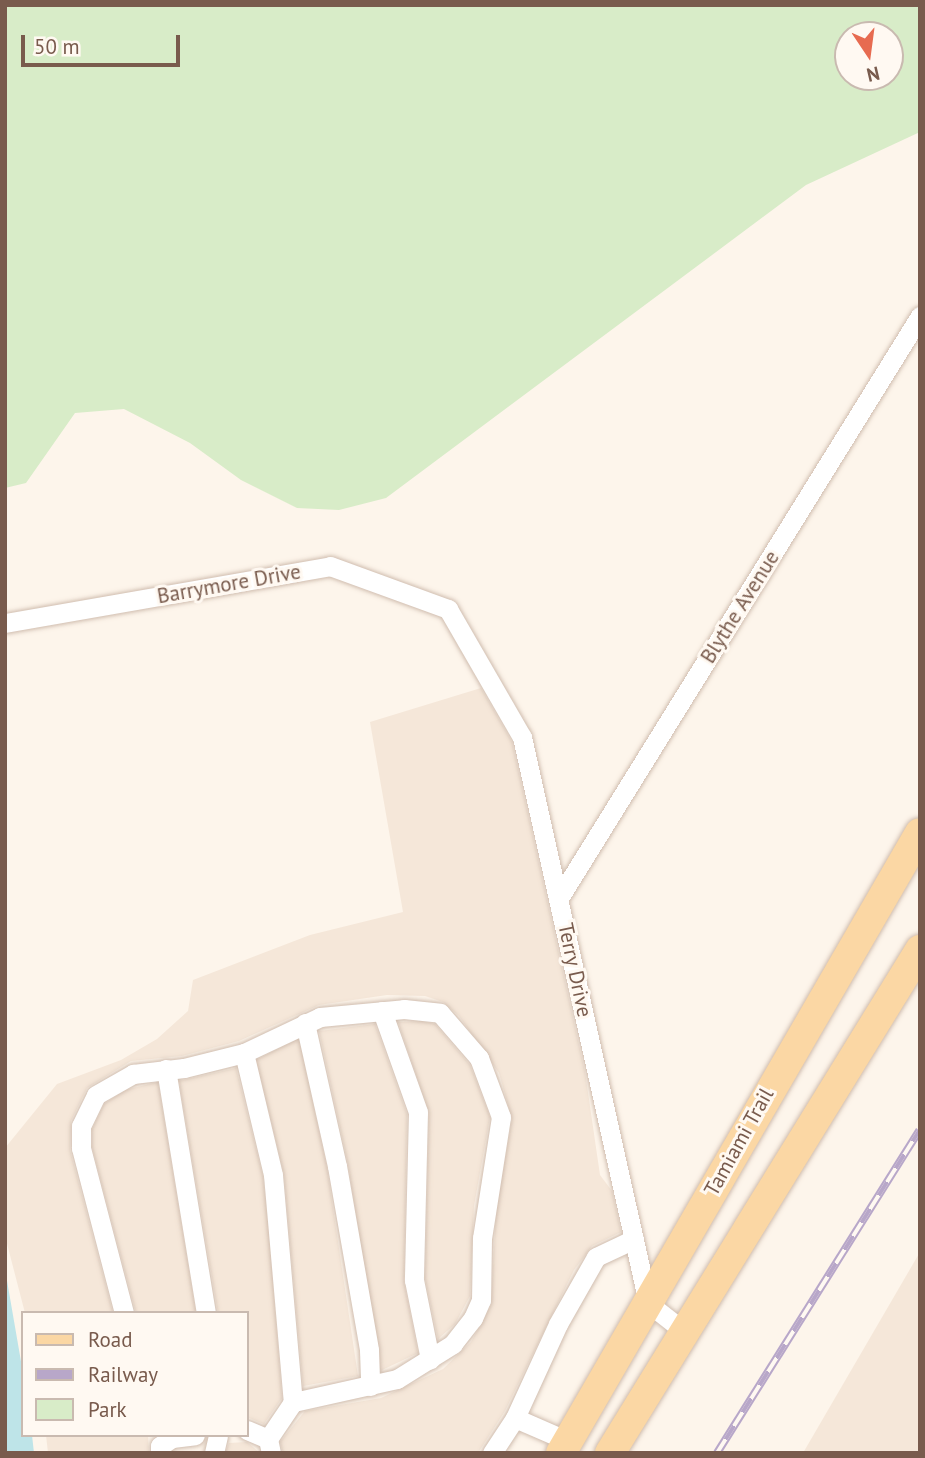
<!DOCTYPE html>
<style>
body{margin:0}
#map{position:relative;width:925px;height:1458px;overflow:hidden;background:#fdf5eb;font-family:"PT Sans",sans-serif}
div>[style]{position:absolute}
.residential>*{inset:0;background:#f5e7d9}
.green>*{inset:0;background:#d8ecc8}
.water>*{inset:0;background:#bee4e8}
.roads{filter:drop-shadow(0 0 2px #d0bdaf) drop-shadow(0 0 2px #d0bdaf)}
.minor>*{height:19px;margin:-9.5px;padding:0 9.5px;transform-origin:9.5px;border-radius:9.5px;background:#fff}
.primary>*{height:30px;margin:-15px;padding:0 15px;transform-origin:15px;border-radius:15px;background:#fbd7a4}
.rail>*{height:8px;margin-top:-4px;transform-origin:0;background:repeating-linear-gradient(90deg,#fff9f2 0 16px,#b8a7c9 0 32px);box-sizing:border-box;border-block:2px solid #b8a7c9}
span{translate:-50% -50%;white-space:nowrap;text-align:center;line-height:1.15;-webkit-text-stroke:6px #fff9f2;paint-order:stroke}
.street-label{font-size:21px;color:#795b4d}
.frame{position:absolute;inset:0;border:7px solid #795b4d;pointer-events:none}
.legend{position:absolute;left:21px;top:1311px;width:228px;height:126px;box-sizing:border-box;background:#fff9f2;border:2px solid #c9bab0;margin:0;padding:9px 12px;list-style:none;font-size:21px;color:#795b4d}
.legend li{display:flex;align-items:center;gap:14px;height:35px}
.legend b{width:35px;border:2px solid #c9bab0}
.north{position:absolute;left:834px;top:21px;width:70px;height:70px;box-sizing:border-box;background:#fff9f2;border:2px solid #c9bab0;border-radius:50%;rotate:167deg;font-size:19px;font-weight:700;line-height:28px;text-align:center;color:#795b4d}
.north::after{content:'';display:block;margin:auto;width:24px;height:32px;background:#e76b50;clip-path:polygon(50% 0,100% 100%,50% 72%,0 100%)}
.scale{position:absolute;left:21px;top:35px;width:159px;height:32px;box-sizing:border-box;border:4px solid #795b4d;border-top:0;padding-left:9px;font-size:21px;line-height:24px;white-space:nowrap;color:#795b4d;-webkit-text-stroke:5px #fff9f2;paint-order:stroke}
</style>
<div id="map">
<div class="residential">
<i style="clip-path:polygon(481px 688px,512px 742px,585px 1072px,600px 1175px,612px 1191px,621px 1232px,592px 1246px,574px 1270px,505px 1411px,478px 1453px,283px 1453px,280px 1442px,305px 1411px,381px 1398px,443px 1369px,471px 1342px,491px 1305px,496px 1211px,512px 1119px,499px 1073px,459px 1016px,443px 1002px,425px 996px,387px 995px,319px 1005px,239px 1041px,182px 1056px,131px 1061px,87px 1088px,71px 1121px,70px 1150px,113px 1313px,25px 1313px,5px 1236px,5px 1148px,57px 1084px,121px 1060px,157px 1039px,188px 1011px,193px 980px,310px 935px,403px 912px,370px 722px)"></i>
<i style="clip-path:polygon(422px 1021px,435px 1024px,470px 1065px,490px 1117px,474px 1206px,470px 1296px,455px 1324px,438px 1339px,425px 1278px,429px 1113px,398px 1022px)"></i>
<i style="clip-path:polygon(375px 1024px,407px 1114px,404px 1282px,418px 1353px,380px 1371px,348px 1164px,319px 1031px)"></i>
<i style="clip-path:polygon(299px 1038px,327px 1168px,358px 1376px,303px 1386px,284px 1174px,256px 1060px)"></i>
<i style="clip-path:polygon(236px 1068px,263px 1177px,269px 1231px,282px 1398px,264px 1424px,247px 1417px,247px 1313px,218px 1313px,179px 1081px)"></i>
<i style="clip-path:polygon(158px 1082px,196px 1313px,136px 1313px,92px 1147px,92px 1129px,104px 1104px,125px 1090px)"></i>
<i style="clip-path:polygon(920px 1252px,920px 1453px,803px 1453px)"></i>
<i style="clip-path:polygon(46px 1435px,148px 1435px,149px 1453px,48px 1453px)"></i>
<i style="clip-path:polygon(247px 1442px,260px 1453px,225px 1453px,229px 1443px)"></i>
</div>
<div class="green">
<i style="clip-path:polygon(evenodd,5px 5px,920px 5px,920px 132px,806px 185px,386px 498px,339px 510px,297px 508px,241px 480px,190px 443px,124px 409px,75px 413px,26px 483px,5px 488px,5px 5px,848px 35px,890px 35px,890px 77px,848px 77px,848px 35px)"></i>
</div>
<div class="water">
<i style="clip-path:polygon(5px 1269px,23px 1373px,23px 1435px,32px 1435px,34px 1453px,5px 1453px)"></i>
</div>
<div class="roads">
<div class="minor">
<i style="left:5px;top:623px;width:330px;rotate:-9.9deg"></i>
<i style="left:330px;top:566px;width:126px;rotate:20deg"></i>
<i style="left:448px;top:609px;width:148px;rotate:60deg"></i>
<i style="left:522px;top:737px;width:580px;rotate:77.45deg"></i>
<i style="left:648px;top:1303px;width:47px;rotate:38.1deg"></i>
<i style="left:559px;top:898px;width:685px;rotate:-58.19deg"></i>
<i style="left:382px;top:1011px;width:107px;rotate:70.4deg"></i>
<i style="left:418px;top:1112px;width:168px;rotate:91.4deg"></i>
<i style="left:414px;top:1280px;width:81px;rotate:78.6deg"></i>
<i style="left:305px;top:1023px;width:147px;rotate:77.4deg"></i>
<i style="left:337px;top:1166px;width:187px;rotate:80.1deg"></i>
<i style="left:369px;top:1350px;width:36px;rotate:88deg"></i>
<i style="left:244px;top:1053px;width:125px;rotate:76.6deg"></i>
<i style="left:273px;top:1175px;width:228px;rotate:85deg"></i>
<i style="left:166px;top:1069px;width:247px;rotate:80.7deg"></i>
<i style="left:124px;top:1313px;width:171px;rotate:-104.6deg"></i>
<i style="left:81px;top:1148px;width:22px;rotate:-90deg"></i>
<i style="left:81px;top:1126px;width:34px;rotate:-64deg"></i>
<i style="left:96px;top:1095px;width:43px;rotate:-29.6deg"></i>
<i style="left:133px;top:1074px;width:51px;rotate:-6.7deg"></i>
<i style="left:184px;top:1068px;width:62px;rotate:-14deg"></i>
<i style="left:244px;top:1053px;width:84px;rotate:-25.3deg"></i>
<i style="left:320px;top:1017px;width:84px;rotate:-5.4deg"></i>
<i style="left:404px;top:1009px;width:36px;rotate:6deg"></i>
<i style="left:440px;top:1013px;width:60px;rotate:49.1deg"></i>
<i style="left:479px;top:1058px;width:63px;rotate:69.6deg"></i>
<i style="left:501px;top:1117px;width:122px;rotate:98.9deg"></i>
<i style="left:482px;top:1238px;width:62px;rotate:90.9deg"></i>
<i style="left:481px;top:1300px;width:20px;rotate:114deg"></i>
<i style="left:473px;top:1318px;width:33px;rotate:128deg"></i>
<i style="left:453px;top:1344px;width:66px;rotate:148deg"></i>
<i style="left:397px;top:1379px;width:107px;rotate:167.5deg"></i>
<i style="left:293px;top:1402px;width:45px;rotate:124deg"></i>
<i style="left:515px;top:1418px;width:103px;rotate:-65.4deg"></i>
<i style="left:558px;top:1324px;width:77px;rotate:-60.4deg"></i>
<i style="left:596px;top:1257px;width:42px;rotate:-25.3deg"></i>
<i style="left:247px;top:1430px;width:23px;rotate:23deg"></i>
<i style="left:268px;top:1439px;width:14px;rotate:78deg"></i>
<i style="left:160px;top:1453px;width:7px;rotate:-90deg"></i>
<i style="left:160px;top:1446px;width:14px;rotate:-34deg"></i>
<i style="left:172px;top:1438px;width:23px;rotate:-7deg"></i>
<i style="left:214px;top:1453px;width:18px;rotate:-77deg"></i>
<i style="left:492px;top:1453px;width:42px;rotate:-56.7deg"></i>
<i style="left:515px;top:1418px;width:58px;rotate:23.5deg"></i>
</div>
<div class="primary">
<i style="left:561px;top:1453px;width:716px;rotate:-59.93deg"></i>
<i style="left:610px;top:1453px;width:591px;rotate:-58.35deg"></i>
</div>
</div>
<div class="rail">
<i style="left:717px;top:1453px;width:381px;rotate:-57.9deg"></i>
</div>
<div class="street-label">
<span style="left:229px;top:584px;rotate:-10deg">Barrymore Drive</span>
<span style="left:740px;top:607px;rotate:-58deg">Blythe Avenue</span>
<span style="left:575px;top:970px;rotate:78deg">Terry Drive</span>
<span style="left:739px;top:1142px;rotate:-61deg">Tamiami Trail</span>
</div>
<div class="frame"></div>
<ul class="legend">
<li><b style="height:9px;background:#fbd7a4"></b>Road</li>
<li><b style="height:9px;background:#b8a7c9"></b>Railway</li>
<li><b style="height:19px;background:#d8ecc8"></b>Park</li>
</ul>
<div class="north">N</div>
<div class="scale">50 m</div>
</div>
